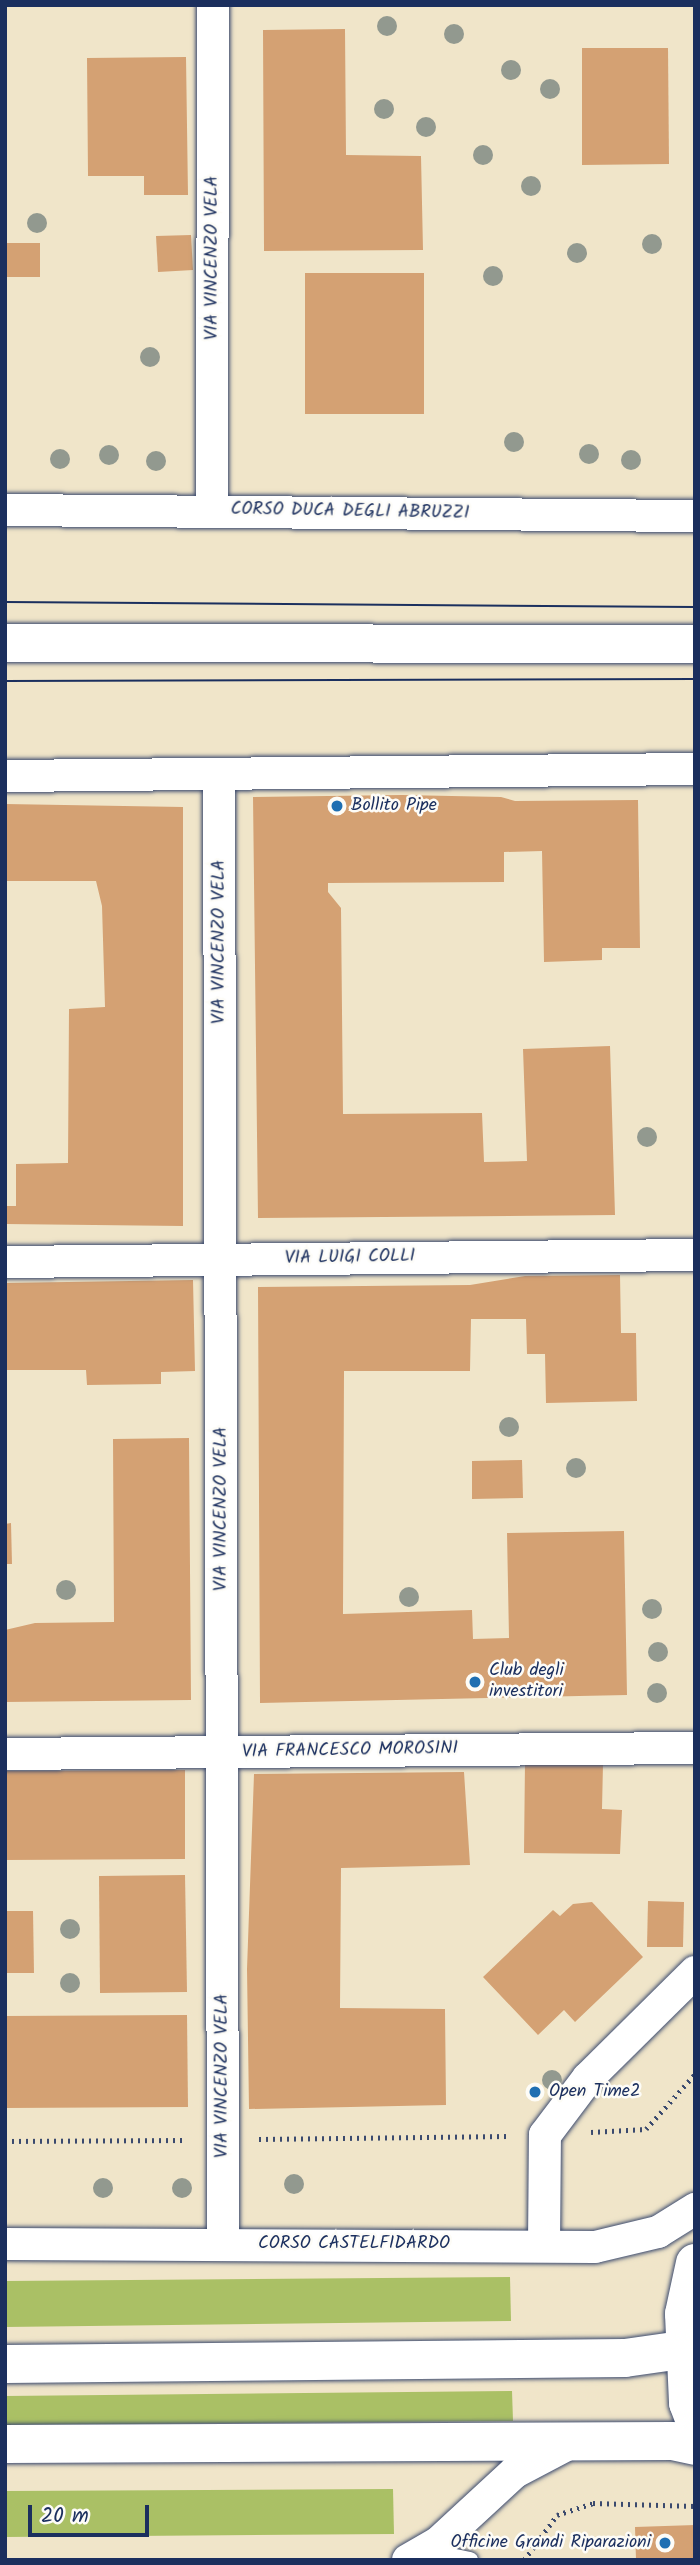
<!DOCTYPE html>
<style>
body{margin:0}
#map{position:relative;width:700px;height:2565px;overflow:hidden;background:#f0e5c9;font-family:Kalam,sans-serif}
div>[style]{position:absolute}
.green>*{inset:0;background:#aac065}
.building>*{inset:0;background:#d4a173}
.path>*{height:4.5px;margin-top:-2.25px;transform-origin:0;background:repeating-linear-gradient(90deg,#3b4a6e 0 2px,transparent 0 7px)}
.roads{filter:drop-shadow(0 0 2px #3b4a6e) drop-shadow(0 0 2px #3b4a6e)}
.lane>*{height:16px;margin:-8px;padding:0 8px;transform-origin:8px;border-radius:8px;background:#fff}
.street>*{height:32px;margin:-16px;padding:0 16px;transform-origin:16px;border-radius:16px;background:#fff}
.secondary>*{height:38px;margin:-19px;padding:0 19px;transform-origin:19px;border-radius:19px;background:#fff}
.tram>*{height:2px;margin:-1px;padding:0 1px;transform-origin:1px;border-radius:1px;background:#1b2f5e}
.trees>*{width:20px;height:20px;margin:-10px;border-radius:50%;background:#92998f}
.dots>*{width:19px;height:19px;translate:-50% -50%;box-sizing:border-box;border:4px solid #fdfcf7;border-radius:50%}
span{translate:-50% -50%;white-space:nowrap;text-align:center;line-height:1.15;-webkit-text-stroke:5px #fdfcf7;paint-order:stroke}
.street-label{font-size:18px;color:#1b2f5e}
.poi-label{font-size:18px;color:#1b2f5e}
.left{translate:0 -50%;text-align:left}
.right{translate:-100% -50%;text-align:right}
.frame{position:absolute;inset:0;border:7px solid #1b2f5e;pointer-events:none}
.scale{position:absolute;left:28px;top:2505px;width:121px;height:32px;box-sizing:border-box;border:4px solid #1b2f5e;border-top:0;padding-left:9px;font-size:21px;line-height:24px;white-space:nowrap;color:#1b2f5e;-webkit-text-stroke:5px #fdfcf7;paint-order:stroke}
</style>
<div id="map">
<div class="green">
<i style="clip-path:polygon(510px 2277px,511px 2321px,5px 2327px,5px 2281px)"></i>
<i style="clip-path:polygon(512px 2391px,513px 2421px,5px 2425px,5px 2396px)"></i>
<i style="clip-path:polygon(393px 2489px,394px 2534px,5px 2537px,5px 2491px)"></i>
</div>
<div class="building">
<i style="clip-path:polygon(345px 29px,346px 155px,421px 156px,423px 250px,264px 251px,263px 30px)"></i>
<i style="clip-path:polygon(582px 48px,668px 48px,669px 164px,582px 165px)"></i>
<i style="clip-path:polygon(186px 57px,188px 195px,144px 195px,144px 176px,88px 176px,87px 58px)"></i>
<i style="clip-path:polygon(191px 235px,193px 270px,158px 272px,156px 236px)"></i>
<i style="clip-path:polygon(5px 243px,40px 243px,40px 277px,5px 277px)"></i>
<i style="clip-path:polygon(305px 273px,424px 273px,424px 414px,305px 414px)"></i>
<i style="clip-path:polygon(402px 795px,501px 797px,515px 801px,638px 800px,640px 948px,602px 948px,602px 960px,544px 962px,542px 851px,504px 852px,504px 882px,328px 883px,328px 892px,341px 908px,343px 1114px,482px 1113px,484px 1162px,527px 1161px,523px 1049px,610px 1046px,615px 1215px,258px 1218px,253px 797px)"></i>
<i style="clip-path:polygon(5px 804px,183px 807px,183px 1226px,5px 1224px,5px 1206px,16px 1206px,16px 1164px,68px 1163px,69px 1009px,105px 1007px,102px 906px,96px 881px,5px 881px)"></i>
<i style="clip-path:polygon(620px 1275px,621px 1333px,636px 1333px,637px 1401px,546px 1403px,545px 1354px,527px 1354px,526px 1319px,471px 1319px,470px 1371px,344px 1371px,343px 1614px,472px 1610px,473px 1639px,509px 1638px,507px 1533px,624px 1531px,627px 1695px,260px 1703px,258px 1287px,470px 1285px,525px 1276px)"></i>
<i style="clip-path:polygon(193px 1280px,195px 1371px,161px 1372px,161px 1384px,87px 1385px,86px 1370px,5px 1370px,5px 1283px)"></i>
<i style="clip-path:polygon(189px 1438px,191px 1700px,5px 1702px,5px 1630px,35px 1623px,114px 1622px,113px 1439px)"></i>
<i style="clip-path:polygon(522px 1460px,523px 1498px,472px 1499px,472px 1461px)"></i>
<i style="clip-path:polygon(11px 1523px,12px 1564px,5px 1564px,5px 1524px)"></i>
<i style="clip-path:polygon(525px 1762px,603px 1764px,602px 1809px,622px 1810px,620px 1854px,524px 1853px)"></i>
<i style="clip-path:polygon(185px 1770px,185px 1859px,5px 1860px,5px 1771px)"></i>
<i style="clip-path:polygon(464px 1772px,470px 1865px,341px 1868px,340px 2008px,445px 2009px,446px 2105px,249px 2109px,247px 1969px,254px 1774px)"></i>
<i style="clip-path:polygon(185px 1875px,187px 1992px,100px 1993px,99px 1876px)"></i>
<i style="clip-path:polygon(648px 1901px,684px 1902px,683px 1947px,647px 1947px)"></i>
<i style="clip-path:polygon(592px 1902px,643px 1957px,575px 2022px,564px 2010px,538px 2035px,483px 1977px,553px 1910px,560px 1916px,573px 1904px)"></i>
<i style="clip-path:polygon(5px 1911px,33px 1911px,34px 1973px,5px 1973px)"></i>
<i style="clip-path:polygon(187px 2015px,188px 2107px,5px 2108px,5px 2016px)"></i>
<i style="clip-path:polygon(695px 2525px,695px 2560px,636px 2560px,635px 2527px)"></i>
</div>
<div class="path">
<i style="left:591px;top:2132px;width:55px;rotate:-3.1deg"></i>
<i style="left:646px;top:2129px;width:74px;rotate:-48.3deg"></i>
<i style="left:259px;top:2139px;width:250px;rotate:-0.7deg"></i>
<i style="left:5px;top:2141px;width:182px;rotate:-0.3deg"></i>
<i style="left:524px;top:2560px;width:56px;rotate:-53.7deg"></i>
<i style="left:557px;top:2515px;width:38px;rotate:-18deg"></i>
<i style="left:593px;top:2503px;width:102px;rotate:1.7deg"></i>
</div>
<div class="roads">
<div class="lane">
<i style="left:427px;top:2551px;width:44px;rotate:11.8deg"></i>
</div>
<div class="street">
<i style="left:5px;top:510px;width:690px;rotate:0.5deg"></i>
<i style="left:212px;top:510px;width:505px;rotate:-89.89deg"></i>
<i style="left:219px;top:774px;width:1469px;rotate:89.84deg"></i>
<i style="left:5px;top:776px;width:690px;rotate:-0.58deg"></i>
<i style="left:5px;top:1262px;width:690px;rotate:-0.58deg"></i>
<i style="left:5px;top:1754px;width:690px;rotate:-0.5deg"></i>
<i style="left:5px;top:2244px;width:590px;rotate:0.29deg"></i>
<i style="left:595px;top:2247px;width:65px;rotate:-13.4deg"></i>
<i style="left:658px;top:2232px;width:44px;rotate:-31.9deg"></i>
<i style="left:544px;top:2245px;width:110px;rotate:-89.5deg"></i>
<i style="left:545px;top:2135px;width:71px;rotate:-53deg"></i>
<i style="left:588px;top:2078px;width:151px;rotate:-44.7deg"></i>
<i style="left:408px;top:2560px;width:34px;rotate:-30deg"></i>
<i style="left:438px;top:2543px;width:105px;rotate:-42.7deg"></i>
<i style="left:515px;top:2472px;width:67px;rotate:-27.7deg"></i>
</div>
<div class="secondary">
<i style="left:5px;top:643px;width:690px;rotate:0.08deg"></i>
<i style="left:695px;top:2263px;width:52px;rotate:102.2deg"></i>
<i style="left:684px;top:2314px;width:89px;rotate:87.4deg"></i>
<i style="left:688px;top:2403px;width:19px;rotate:69deg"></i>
<i style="left:5px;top:2364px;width:620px;rotate:-0.55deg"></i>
<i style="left:625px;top:2358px;width:71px;rotate:-8.1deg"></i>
<i style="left:5px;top:2444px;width:667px;rotate:-0.26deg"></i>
<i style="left:672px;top:2441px;width:24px;rotate:12deg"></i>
</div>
</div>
<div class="tram">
<i style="left:5px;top:602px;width:690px;rotate:0.42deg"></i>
<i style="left:5px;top:681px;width:690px;rotate:-0.17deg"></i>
</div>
<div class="trees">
<i style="left:387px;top:26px"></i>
<i style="left:454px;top:34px"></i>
<i style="left:511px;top:70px"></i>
<i style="left:550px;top:89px"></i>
<i style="left:384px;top:109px"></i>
<i style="left:426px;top:127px"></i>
<i style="left:483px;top:155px"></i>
<i style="left:531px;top:186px"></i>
<i style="left:37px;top:223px"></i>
<i style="left:652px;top:244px"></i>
<i style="left:577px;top:253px"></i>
<i style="left:493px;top:276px"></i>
<i style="left:150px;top:357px"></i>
<i style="left:514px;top:442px"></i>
<i style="left:589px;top:454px"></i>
<i style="left:109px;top:455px"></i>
<i style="left:60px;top:459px"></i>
<i style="left:631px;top:460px"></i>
<i style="left:156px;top:461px"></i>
<i style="left:647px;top:1137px"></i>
<i style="left:509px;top:1427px"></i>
<i style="left:576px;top:1468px"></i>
<i style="left:66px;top:1590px"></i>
<i style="left:409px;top:1597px"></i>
<i style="left:652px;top:1609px"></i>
<i style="left:658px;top:1652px"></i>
<i style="left:657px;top:1693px"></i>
<i style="left:70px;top:1929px"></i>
<i style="left:70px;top:1983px"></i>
<i style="left:552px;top:2080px"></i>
<i style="left:294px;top:2184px"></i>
<i style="left:103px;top:2188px"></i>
<i style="left:182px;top:2188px"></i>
</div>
<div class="dots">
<i style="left:337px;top:806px;background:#1f6fb2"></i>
<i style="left:475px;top:1682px;background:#1f6fb2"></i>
<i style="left:535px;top:2092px;background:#1f6fb2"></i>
<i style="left:665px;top:2543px;background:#1f6fb2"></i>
</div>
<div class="street-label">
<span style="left:213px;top:258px;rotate:-90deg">VIA VINCENZO VELA</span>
<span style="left:350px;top:512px;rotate:1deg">CORSO DUCA DEGLI ABRUZZI</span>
<span style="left:220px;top:942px;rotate:-90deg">VIA VINCENZO VELA</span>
<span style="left:350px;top:1258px;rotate:-1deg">VIA LUIGI COLLI</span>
<span style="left:222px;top:1509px;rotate:-90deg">VIA VINCENZO VELA</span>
<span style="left:350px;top:1751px;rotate:-1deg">VIA FRANCESCO MOROSINI</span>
<span style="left:223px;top:2076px;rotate:-90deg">VIA VINCENZO VELA</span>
<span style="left:354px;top:2244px">CORSO CASTELFIDARDO</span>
</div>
<div class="poi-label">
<span class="left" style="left:351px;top:806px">Bollito Pipe</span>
<span class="left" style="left:489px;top:1682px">Club degli<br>investitori</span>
<span class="left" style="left:549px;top:2092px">Open Time2</span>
<span class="right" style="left:651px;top:2543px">Officine Grandi Riparazioni</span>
</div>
<div class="frame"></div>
<div class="scale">20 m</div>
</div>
